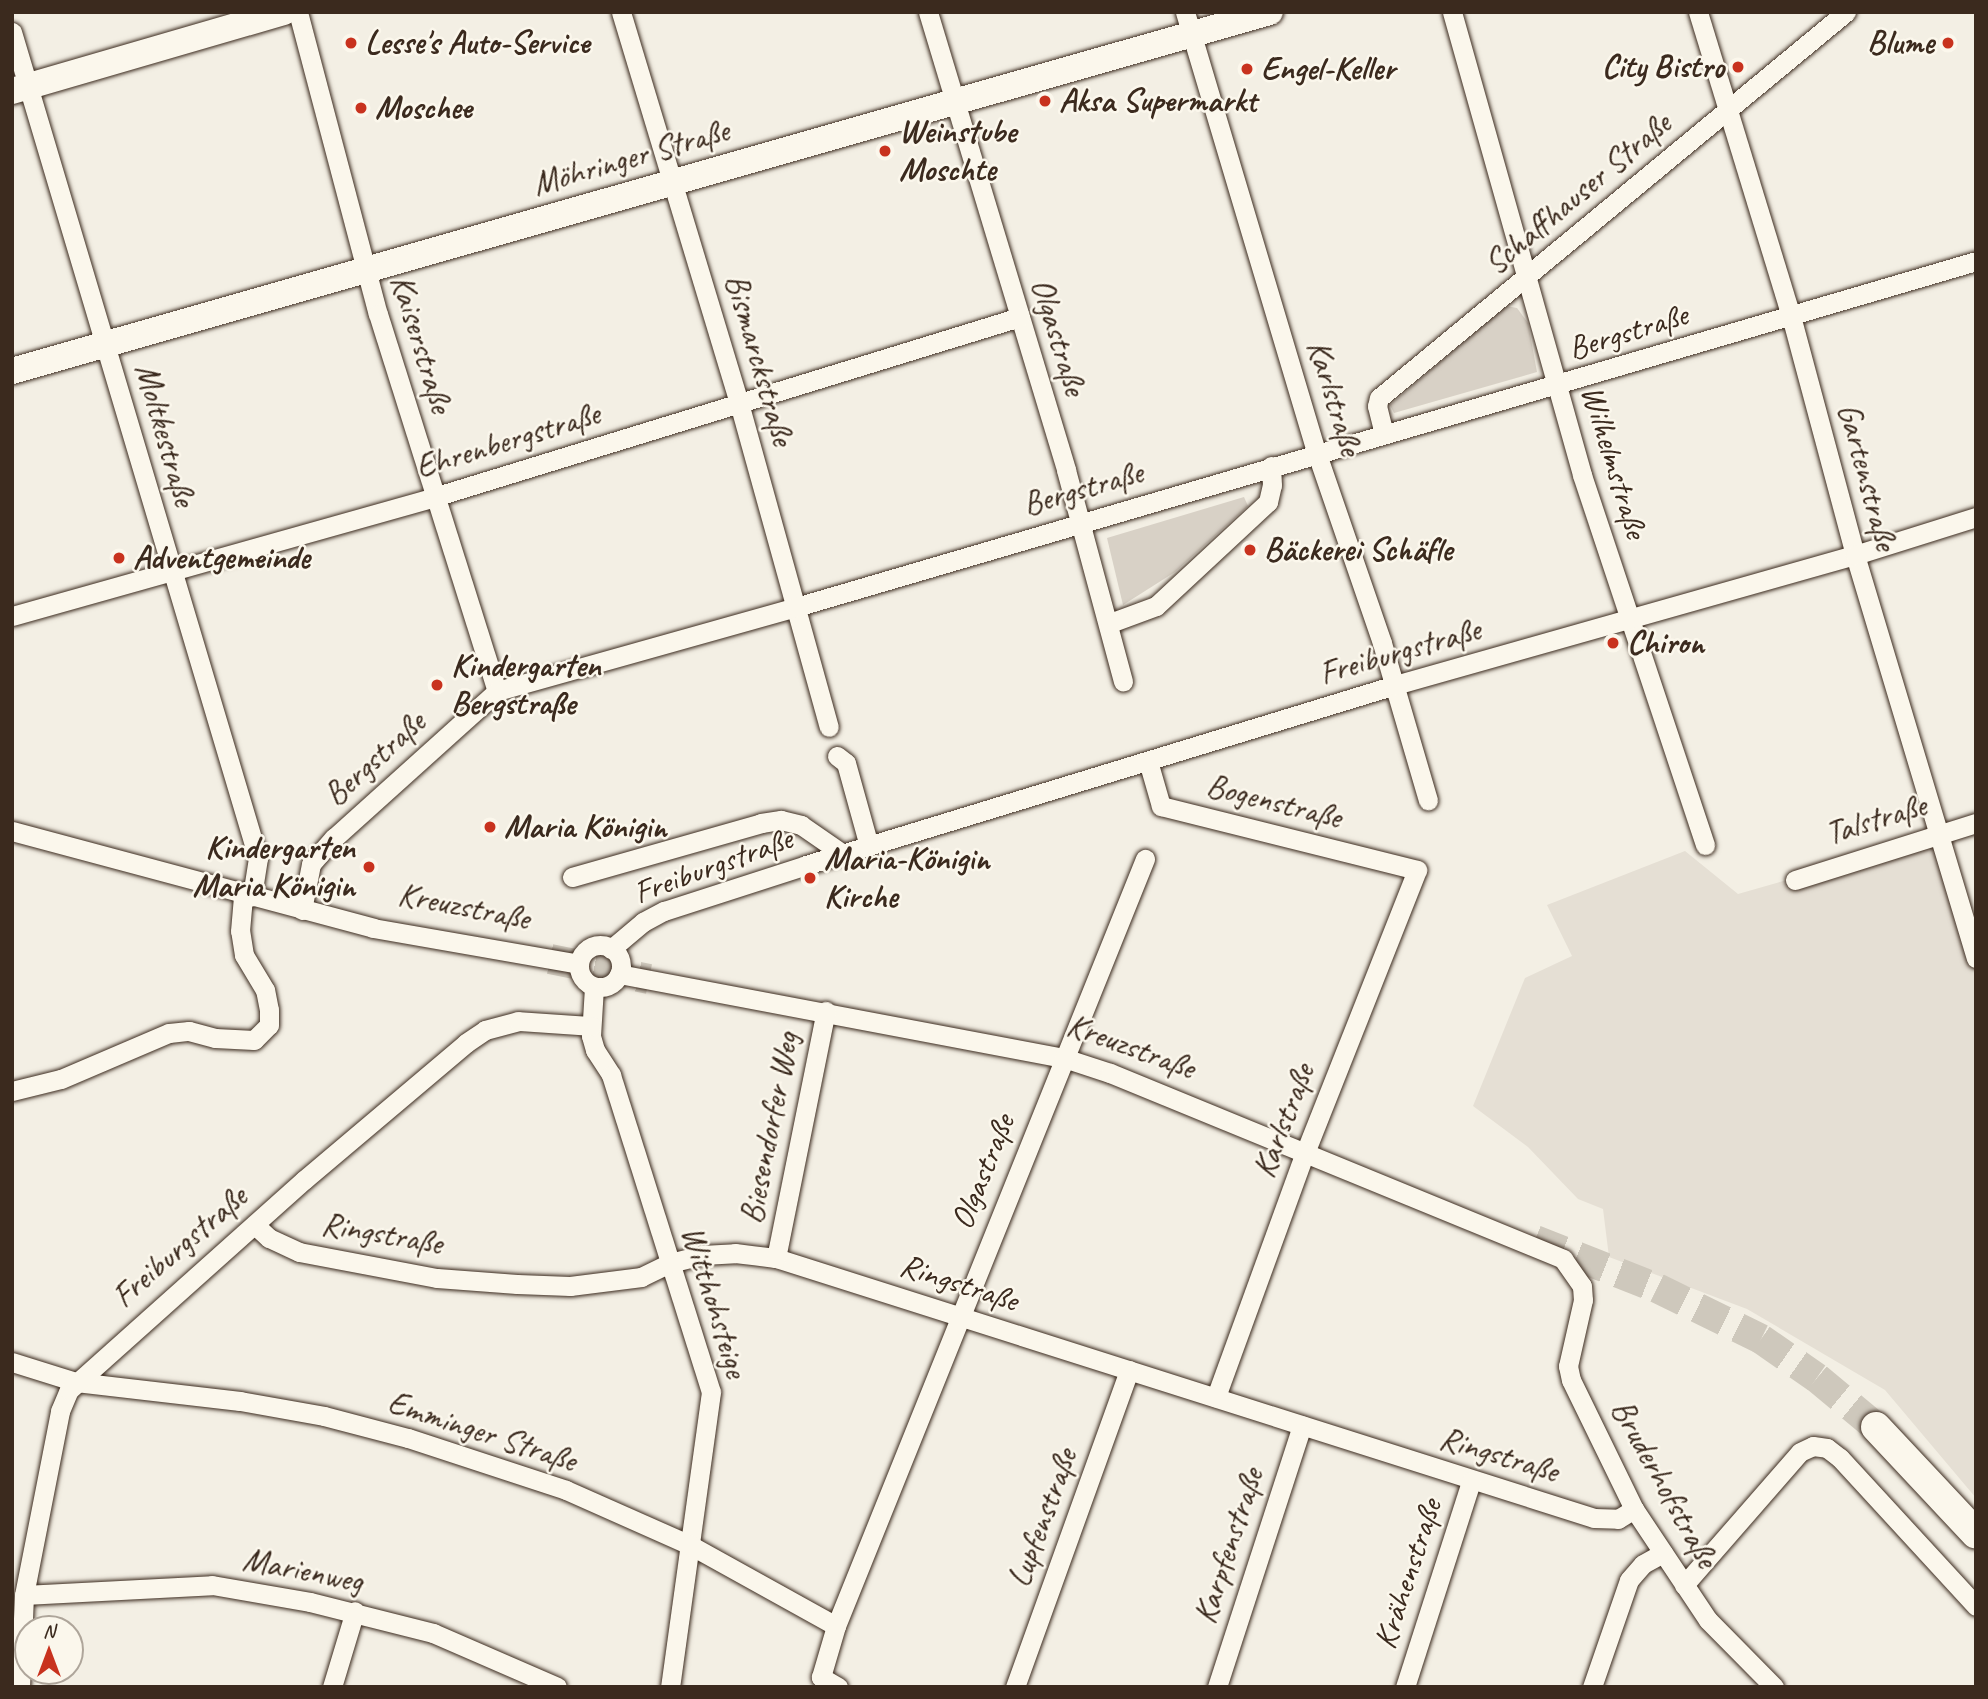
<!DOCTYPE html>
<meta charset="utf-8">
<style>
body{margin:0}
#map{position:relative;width:1988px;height:1699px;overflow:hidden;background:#f3efe4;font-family:Caveat,sans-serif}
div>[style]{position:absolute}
.built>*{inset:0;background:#e5dfd4}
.green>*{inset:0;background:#d8d1c6}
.primary-tunnel>*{height:30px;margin-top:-15px;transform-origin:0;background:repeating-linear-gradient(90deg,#cec8bc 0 30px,transparent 0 45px)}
.roads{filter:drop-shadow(0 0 2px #3b2a1e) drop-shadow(0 0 2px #3b2a1e)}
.street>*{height:19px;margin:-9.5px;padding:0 9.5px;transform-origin:9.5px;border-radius:9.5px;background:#fbf7ec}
.street>.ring{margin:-9.5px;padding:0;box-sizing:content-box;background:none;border:19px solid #fbf7ec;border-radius:50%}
.secondary>*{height:26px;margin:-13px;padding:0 13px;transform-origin:13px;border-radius:13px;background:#fbf7ec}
.primary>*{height:30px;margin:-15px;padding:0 15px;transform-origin:15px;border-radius:15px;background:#fbf7ec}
.dots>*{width:19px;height:19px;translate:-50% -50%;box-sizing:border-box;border:4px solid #fbf7ec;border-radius:50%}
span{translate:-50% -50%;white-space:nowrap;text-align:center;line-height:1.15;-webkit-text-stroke:5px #fbf7ec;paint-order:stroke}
.poi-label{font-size:33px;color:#3b2a1e;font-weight:700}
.left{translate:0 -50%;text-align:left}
.right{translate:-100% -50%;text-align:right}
.street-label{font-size:33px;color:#3b2a1e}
.frame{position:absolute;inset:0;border:14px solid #3b2a1e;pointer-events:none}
.north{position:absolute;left:14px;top:1615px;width:70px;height:70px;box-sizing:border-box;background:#fbf7ec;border:2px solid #aea59a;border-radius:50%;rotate:0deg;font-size:19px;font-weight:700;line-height:28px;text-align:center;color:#3b2a1e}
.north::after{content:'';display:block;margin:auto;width:24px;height:32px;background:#c8321e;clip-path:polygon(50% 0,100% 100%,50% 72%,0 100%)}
</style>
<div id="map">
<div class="built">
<i style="clip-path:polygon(1939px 836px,1976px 959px,1976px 1498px,1885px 1390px,1747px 1309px,1609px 1257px,1603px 1209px,1578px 1199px,1528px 1147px,1473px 1106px,1525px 978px,1572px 956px,1547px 905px,1685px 851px,1738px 894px)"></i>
</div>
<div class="green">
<i style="clip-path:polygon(1506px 306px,1517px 308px,1528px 323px,1537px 372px,1394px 413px,1390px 405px)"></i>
<i style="clip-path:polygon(1244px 497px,1248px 506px,1175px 572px,1123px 605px,1107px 538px)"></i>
</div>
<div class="primary-tunnel">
<i style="left:550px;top:959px;width:101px;rotate:11.4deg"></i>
<i style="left:1535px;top:1240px;width:131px;rotate:21.5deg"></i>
<i style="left:1657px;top:1288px;width:116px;rotate:26.1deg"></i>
<i style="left:1761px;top:1339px;width:68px;rotate:34.9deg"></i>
<i style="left:1817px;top:1378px;width:77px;rotate:39.7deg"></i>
</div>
<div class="roads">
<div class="street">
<i style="left:298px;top:12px;width:312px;rotate:75.2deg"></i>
<i style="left:378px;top:314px;width:395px;rotate:72.5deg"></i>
<i style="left:621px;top:12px;width:408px;rotate:73.2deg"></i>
<i style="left:739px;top:403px;width:336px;rotate:74.5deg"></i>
<i style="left:928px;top:12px;width:478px;rotate:73.2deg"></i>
<i style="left:1066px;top:470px;width:219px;rotate:74.9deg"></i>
<i style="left:1185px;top:12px;width:461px;rotate:73.4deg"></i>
<i style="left:1317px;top:454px;width:200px;rotate:71deg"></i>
<i style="left:1382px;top:643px;width:164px;rotate:73.7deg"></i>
<i style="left:1452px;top:12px;width:481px;rotate:74.3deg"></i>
<i style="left:1582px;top:475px;width:390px;rotate:71.6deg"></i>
<i style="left:1698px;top:12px;width:318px;rotate:73deg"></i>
<i style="left:1791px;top:316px;width:247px;rotate:75deg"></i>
<i style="left:1855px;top:555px;width:421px;rotate:73.3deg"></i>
<i style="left:12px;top:32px;width:862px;rotate:73.42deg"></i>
<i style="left:258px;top:858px;width:39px;rotate:99deg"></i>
<i style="left:1384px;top:434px;width:29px;rotate:-104deg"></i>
<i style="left:1377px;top:406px;width:8px;rotate:-76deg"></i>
<i style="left:1379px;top:398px;width:606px;rotate:-39.58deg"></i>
<i style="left:12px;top:616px;width:438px;rotate:-15.7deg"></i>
<i style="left:434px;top:497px;width:613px;rotate:-17.08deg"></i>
<i style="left:1110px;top:623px;width:49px;rotate:-20.3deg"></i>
<i style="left:1156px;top:606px;width:153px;rotate:-42.9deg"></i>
<i style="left:1268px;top:502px;width:17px;rotate:-77deg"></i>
<i style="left:1272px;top:485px;width:19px;rotate:-93deg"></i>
<i style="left:837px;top:756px;width:11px;rotate:38deg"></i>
<i style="left:846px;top:763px;width:86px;rotate:74.5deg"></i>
<i style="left:1148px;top:761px;width:47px;rotate:73.9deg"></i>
<i style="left:1161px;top:806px;width:264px;rotate:14deg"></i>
<i style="left:1417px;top:870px;width:307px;rotate:111.6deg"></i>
<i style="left:1304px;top:1155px;width:258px;rotate:110deg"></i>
<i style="left:12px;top:831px;width:374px;rotate:15deg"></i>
<i style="left:373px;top:928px;width:209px;rotate:9.9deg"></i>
<i style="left:572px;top:877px;width:197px;rotate:-15.9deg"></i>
<i style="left:761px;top:823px;width:20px;rotate:-9deg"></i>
<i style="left:781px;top:820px;width:21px;rotate:14deg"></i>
<i style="left:801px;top:825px;width:51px;rotate:34.6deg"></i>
<i style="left:1795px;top:880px;width:190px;rotate:-17.5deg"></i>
<i style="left:302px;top:910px;width:47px;rotate:-78.9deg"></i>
<i style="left:311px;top:864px;width:35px;rotate:-49deg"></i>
<i style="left:334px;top:838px;width:219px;rotate:-42deg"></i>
<i style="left:497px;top:691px;width:311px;rotate:-15.7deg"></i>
<i style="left:796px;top:607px;width:1230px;rotate:-16.34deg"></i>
<i class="ring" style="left:579px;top:945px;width:23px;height:23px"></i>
<i style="left:611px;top:949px;width:42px;rotate:-40.2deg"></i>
<i style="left:643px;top:922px;width:24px;rotate:-28deg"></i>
<i style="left:664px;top:911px;width:149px;rotate:-17.9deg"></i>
<i style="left:806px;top:865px;width:616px;rotate:-16.99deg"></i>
<i style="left:1395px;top:685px;width:478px;rotate:-15.8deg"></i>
<i style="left:1855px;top:555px;width:127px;rotate:-17.4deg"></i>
<i style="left:619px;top:974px;width:453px;rotate:10.7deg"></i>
<i style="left:1064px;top:1058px;width:48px;rotate:18.1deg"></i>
<i style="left:1110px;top:1073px;width:490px;rotate:22.3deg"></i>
<i style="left:1563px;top:1259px;width:33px;rotate:55deg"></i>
<i style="left:1582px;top:1286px;width:14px;rotate:86deg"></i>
<i style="left:1583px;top:1300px;width:68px;rotate:102.8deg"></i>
<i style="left:1568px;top:1366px;width:14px;rotate:78deg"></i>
<i style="left:1571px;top:1380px;width:144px;rotate:64deg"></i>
<i style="left:1634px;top:1509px;width:133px;rotate:56.3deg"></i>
<i style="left:1708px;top:1620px;width:94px;rotate:45.4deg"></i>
<i style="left:594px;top:987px;width:49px;rotate:93.5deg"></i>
<i style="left:591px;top:1036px;width:15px;rotate:74deg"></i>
<i style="left:595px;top:1050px;width:30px;rotate:57deg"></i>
<i style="left:611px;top:1075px;width:332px;rotate:72.5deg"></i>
<i style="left:711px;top:1392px;width:298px;rotate:97.9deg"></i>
<i style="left:12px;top:1091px;width:50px;rotate:-13.8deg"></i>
<i style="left:61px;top:1079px;width:117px;rotate:-23.1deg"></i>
<i style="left:169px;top:1033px;width:20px;rotate:-6deg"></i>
<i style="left:189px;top:1031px;width:27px;rotate:15deg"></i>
<i style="left:215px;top:1038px;width:39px;rotate:3deg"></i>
<i style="left:254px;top:1040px;width:21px;rotate:-45deg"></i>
<i style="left:269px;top:1025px;width:15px;rotate:-90deg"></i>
<i style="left:269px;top:1010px;width:20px;rotate:-101deg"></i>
<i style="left:265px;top:990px;width:41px;rotate:-121deg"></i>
<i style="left:244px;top:955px;width:24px;rotate:-99deg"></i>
<i style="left:240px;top:931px;width:38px;rotate:-85deg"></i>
<i style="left:255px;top:1225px;width:19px;rotate:43deg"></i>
<i style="left:269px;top:1238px;width:33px;rotate:25deg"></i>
<i style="left:299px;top:1252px;width:140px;rotate:10.7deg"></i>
<i style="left:437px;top:1278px;width:80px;rotate:4.3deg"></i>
<i style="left:517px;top:1284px;width:53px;rotate:2.2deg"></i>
<i style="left:570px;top:1286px;width:72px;rotate:-7.2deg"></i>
<i style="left:641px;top:1277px;width:32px;rotate:-26deg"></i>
<i style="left:670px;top:1263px;width:33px;rotate:-14deg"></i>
<i style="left:702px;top:1255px;width:33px;rotate:-3deg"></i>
<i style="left:735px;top:1253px;width:41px;rotate:7deg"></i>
<i style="left:776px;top:1258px;width:858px;rotate:17.63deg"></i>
<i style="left:1594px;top:1518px;width:24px;rotate:2deg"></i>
<i style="left:1618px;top:1519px;width:19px;rotate:-32deg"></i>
<i style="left:776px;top:1258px;width:252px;rotate:-78.6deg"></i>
<i style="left:12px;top:1362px;width:67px;rotate:17.4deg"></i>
<i style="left:76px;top:1382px;width:165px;rotate:6.6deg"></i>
<i style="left:240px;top:1401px;width:85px;rotate:10.1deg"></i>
<i style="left:324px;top:1416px;width:87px;rotate:14.7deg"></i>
<i style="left:408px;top:1438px;width:166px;rotate:18.2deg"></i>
<i style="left:566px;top:1490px;width:136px;rotate:23.9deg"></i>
<i style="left:690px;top:1545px;width:167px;rotate:29deg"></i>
<i style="left:1684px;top:1585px;width:176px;rotate:-48.9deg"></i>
<i style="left:1800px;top:1452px;width:14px;rotate:-25deg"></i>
<i style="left:1813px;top:1446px;width:14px;rotate:8deg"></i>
<i style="left:1827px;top:1448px;width:16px;rotate:38deg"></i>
<i style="left:1840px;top:1458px;width:201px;rotate:47.4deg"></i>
<i style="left:24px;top:1595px;width:188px;rotate:-3deg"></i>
<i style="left:212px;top:1585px;width:99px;rotate:9.8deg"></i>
<i style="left:310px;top:1602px;width:127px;rotate:14.1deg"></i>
<i style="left:433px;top:1633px;width:135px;rotate:23.5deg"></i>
<i style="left:20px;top:1687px;width:92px;rotate:-87.5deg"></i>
<i style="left:24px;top:1595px;width:187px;rotate:-78.9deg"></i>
<i style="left:60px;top:1411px;width:23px;rotate:-67deg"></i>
<i style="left:69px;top:1390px;width:315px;rotate:-41.8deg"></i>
<i style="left:304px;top:1180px;width:212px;rotate:-40.2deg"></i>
<i style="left:466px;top:1043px;width:23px;rotate:-34deg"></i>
<i style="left:485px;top:1030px;width:34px;rotate:-15deg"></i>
<i style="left:518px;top:1021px;width:73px;rotate:3.9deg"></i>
<i style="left:332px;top:1687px;width:79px;rotate:-73.2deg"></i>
<i style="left:838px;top:1687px;width:20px;rotate:-150deg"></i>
<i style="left:821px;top:1677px;width:53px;rotate:-73.6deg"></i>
<i style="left:836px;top:1626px;width:827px;rotate:-68.06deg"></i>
<i style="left:1015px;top:1687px;width:337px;rotate:-70.2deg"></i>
<i style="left:1217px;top:1687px;width:275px;rotate:-72deg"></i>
<i style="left:1405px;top:1687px;width:216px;rotate:-72.2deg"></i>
<i style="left:1592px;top:1687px;width:113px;rotate:-70.9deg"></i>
<i style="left:1629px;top:1580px;width:21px;rotate:-49deg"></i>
<i style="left:1643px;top:1564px;width:23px;rotate:-29deg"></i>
</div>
<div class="secondary">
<i style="left:12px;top:91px;width:283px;rotate:-16.2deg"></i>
<i style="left:12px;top:371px;width:1308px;rotate:-15.93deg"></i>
</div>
<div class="primary">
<i style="left:1876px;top:1427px;width:146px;rotate:46.9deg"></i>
</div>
</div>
<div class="dots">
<i style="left:351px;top:43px;background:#c8321e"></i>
<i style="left:1948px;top:43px;background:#c8321e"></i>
<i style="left:1738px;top:67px;background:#c8321e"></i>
<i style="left:1247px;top:69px;background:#c8321e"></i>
<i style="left:1045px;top:101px;background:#c8321e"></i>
<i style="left:361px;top:108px;background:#c8321e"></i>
<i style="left:885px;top:151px;background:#c8321e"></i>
<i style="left:1250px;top:550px;background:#c8321e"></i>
<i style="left:119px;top:558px;background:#c8321e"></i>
<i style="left:1613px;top:643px;background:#c8321e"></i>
<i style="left:437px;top:685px;background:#c8321e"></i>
<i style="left:490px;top:827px;background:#c8321e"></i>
<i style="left:369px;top:867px;background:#c8321e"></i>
<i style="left:810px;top:878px;background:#c8321e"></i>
</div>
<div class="poi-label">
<span class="left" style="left:365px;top:43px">Lesse's Auto-Service</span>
<span class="right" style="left:1934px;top:43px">Blume</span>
<span class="right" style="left:1724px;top:67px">City Bistro</span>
<span class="left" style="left:1261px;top:69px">Engel-Keller</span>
<span class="left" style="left:1059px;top:101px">Aksa Supermarkt</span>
<span class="left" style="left:375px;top:108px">Moschee</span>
<span class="left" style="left:899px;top:151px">Weinstube<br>Moschte</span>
<span class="left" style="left:1264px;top:550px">Bäckerei Schäfle</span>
<span class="left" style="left:133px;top:558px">Adventgemeinde</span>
<span class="left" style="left:1627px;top:643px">Chiron</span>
<span class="left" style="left:451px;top:685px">Kindergarten<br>Bergstraße</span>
<span class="left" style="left:504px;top:827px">Maria Königin</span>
<span class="right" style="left:355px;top:867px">Kindergarten<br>Maria Königin</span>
<span class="left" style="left:824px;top:878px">Maria-Königin<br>Kirche</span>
</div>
<div class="street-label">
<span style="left:631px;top:158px;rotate:-16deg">Möhringer Straße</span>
<span style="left:1578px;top:194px;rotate:-40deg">Schaffhauser Straße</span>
<span style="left:1628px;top:332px;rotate:-17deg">Bergstraße</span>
<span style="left:1058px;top:337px;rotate:73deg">Olgastraße</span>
<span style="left:421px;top:344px;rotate:73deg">Kaiserstraße</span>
<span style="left:759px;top:360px;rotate:74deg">Bismarckstraße</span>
<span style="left:1334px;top:398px;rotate:73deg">Karlstraße</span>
<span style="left:165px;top:435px;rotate:74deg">Moltkestraße</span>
<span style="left:508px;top:441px;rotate:-17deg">Ehrenbergstraße</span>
<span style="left:1614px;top:462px;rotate:73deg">Wilhelmstraße</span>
<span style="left:1867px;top:477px;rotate:75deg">Gartenstraße</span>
<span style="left:1083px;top:489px;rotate:-16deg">Bergstraße</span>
<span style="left:1400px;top:652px;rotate:-16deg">Freiburgstraße</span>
<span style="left:375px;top:759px;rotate:-42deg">Bergstraße</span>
<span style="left:1274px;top:802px;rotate:14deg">Bogenstraße</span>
<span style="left:1876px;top:820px;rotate:-17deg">Talstraße</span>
<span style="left:713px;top:866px;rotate:-20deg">Freiburgstraße</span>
<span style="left:464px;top:907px;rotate:11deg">Kreuzstraße</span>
<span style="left:1131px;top:1047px;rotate:20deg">Kreuzstraße</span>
<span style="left:1284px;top:1121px;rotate:-69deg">Karlstraße</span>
<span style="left:770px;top:1128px;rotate:-79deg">Biesendorfer Weg</span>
<span style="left:983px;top:1172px;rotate:-68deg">Olgastraße</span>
<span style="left:382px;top:1234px;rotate:10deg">Ringstraße</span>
<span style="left:180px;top:1247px;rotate:-41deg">Freiburgstraße</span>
<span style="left:959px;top:1283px;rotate:18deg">Ringstraße</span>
<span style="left:714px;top:1302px;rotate:73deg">Witthohsteige</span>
<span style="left:482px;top:1432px;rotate:18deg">Emminger Straße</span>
<span style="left:1499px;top:1455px;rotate:17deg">Ringstraße</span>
<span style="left:1664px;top:1484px;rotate:61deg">Bruderhofstraße</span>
<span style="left:1043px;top:1518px;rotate:-70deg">Lupfenstraße</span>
<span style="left:1229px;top:1546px;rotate:-72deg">Karpfenstraße</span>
<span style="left:303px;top:1571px;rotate:11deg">Marienweg</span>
<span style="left:1408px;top:1574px;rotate:-72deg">Krähenstraße</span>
</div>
<div class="frame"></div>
<div class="north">N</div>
</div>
